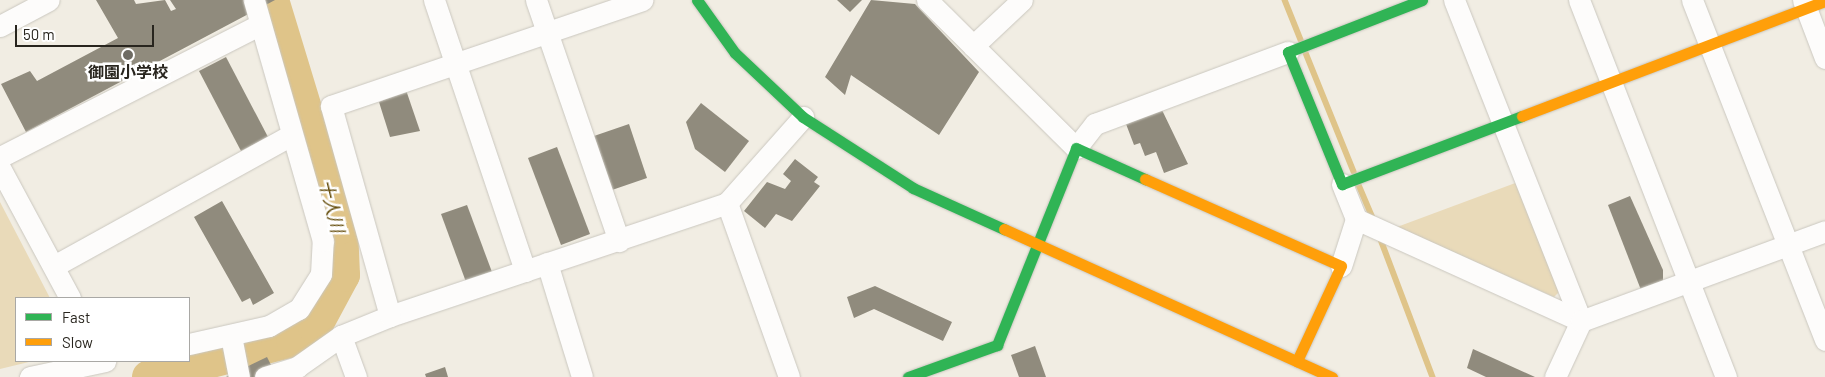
<!DOCTYPE html>
<meta charset="utf-8">
<style>
body{margin:0}
#map{position:relative;width:1825px;height:377px;overflow:hidden;background:#f1ede3;font-family:Barlow,"Noto Sans JP",sans-serif}
div>[style]{position:absolute}
.green>*{inset:0;background:#e9dab9}
.stream>*{height:5.5px;margin:-2.75px;padding:0 2.75px;transform-origin:2.75px;border-radius:2.75px;background:#dfc489}
.river>*{height:34px;margin:-17px;padding:0 17px;transform-origin:17px;border-radius:17px;background:#dfc489}
.building>*{inset:0;background:#908b7d}
.roads{filter:drop-shadow(0 0 1px #cac7bf) drop-shadow(0 0 1px #cac7bf)}
.street>*{height:21px;margin:-10.5px;padding:0 10.5px;transform-origin:10.5px;border-radius:10.5px;background:#fdfcfb}
.fast>*{height:11px;margin:-5.5px;padding:0 5.5px;transform-origin:5.5px;border-radius:5.5px;background:#30b455}
.slow>*{height:11px;margin:-5.5px;padding:0 5.5px;transform-origin:5.5px;border-radius:5.5px;background:#ff9f0a}
.dots>*{width:14px;height:14px;translate:-50% -50%;box-sizing:border-box;border:2px solid #fff;border-radius:50%}
span{translate:-50% -50%;white-space:nowrap;text-align:center;line-height:1.15;-webkit-text-stroke:5px #fff;paint-order:stroke}
.poi-label{font-size:16px;color:#28251e;font-weight:700}
.water-label{font-size:18px;color:#654d0c;font-style:italic}
.legend{position:absolute;left:15px;top:297px;width:175px;height:65px;box-sizing:border-box;background:#fff;border:1px solid #a9a8a5;margin:0;padding:6px 9px;list-style:none;font-size:15px;color:#28251e}
.legend li{display:flex;align-items:center;gap:10px;height:25px}
.legend b{width:25px;border:1px solid #a9a8a5}
.scale{position:absolute;left:15px;top:25px;width:139px;height:22px;box-sizing:border-box;border:2px solid #28251e;border-top:0;padding-left:6px;font-size:15px;line-height:18px;white-space:nowrap;color:#28251e;-webkit-text-stroke:4px #fff;paint-order:stroke}
</style>
<div id="map">
<div class="green">
<i style="clip-path:polygon(1518px 182px,1560px 291px,1554px 297px,1397px 227px)"></i>
<i style="clip-path:polygon(0 202px,50px 298px,16px 298px,16px 361px,33px 361px,0 369px)"></i>
</div>
<div class="stream">
<i style="left:1285px;top:0;width:43px;rotate:68.2deg"></i>
<i style="left:1306px;top:53px;width:128px;rotate:68deg"></i>
<i style="left:1359px;top:185px;width:39px;rotate:67deg"></i>
<i style="left:1380px;top:237px;width:150px;rotate:69.3deg"></i>
</div>
<div class="river">
<i style="left:149px;top:377px;width:149px;rotate:-14.4deg"></i>
<i style="left:293px;top:340px;width:26px;rotate:-31deg"></i>
<i style="left:315px;top:327px;width:59px;rotate:-61.7deg"></i>
<i style="left:343px;top:275px;width:48px;rotate:-92.4deg"></i>
<i style="left:341px;top:227px;width:237px;rotate:-106.9deg"></i>
</div>
<div class="building">
<i style="clip-path:polygon(96px 0,134px 0,136px 4px,165px 0,171px 11px,176px 9px,170px 0,275px 0,26px 132px,1px 84px,30px 71px,37px 81px,118px 38px)"></i>
<i style="clip-path:polygon(837px 0,862px 0,850px 12px)"></i>
<i style="clip-path:polygon(871px 0,915px 4px,979px 72px,939px 135px,851px 75px,845px 95px,825px 77px)"></i>
<i style="clip-path:polygon(226px 57px,268px 137px,241px 151px,199px 71px)"></i>
<i style="clip-path:polygon(406px 90px,420px 131px,390px 137px,379px 102px)"></i>
<i style="clip-path:polygon(701px 103px,749px 141px,725px 172px,695px 149px,686px 122px)"></i>
<i style="clip-path:polygon(1162px 110px,1188px 164px,1164px 173px,1156px 152px,1145px 156px,1140px 143px,1134px 145px,1126px 124px)"></i>
<i style="clip-path:polygon(629px 124px,647px 178px,612px 190px,594px 136px)"></i>
<i style="clip-path:polygon(557px 147px,590px 234px,561px 245px,528px 158px)"></i>
<i style="clip-path:polygon(795px 159px,818px 177px,814px 182px,820px 186px,792px 221px,776px 214px,765px 228px,744px 211px,767px 182px,785px 189px,791px 181px,783px 174px)"></i>
<i style="clip-path:polygon(1630px 196px,1663px 270px,1663px 281px,1641px 290px,1608px 205px)"></i>
<i style="clip-path:polygon(222px 201px,274px 293px,253px 305px,250px 298px,242px 302px,194px 217px)"></i>
<i style="clip-path:polygon(467px 205px,492px 272px,466px 282px,441px 214px)"></i>
<i style="clip-path:polygon(875px 286px,952px 322px,943px 341px,874px 309px,854px 318px,847px 297px)"></i>
<i style="clip-path:polygon(1035px 346px,1046px 377px,1019px 377px,1011px 355px)"></i>
<i style="clip-path:polygon(1473px 349px,1535px 377px,1486px 377px,1467px 368px)"></i>
<i style="clip-path:polygon(267px 357px,277px 377px,226px 377px)"></i>
<i style="clip-path:polygon(445px 367px,448px 377px,426px 377px,425px 374px)"></i>
</div>
<div class="roads">
<div class="street">
<i style="left:434px;top:0;width:286px;rotate:71.4deg"></i>
<i style="left:536px;top:0;width:255px;rotate:71deg"></i>
<i style="left:927px;top:0;width:210px;rotate:44.8deg"></i>
<i style="left:1076px;top:148px;width:31px;rotate:-52deg"></i>
<i style="left:1095px;top:124px;width:206px;rotate:-20.5deg"></i>
<i style="left:1454px;top:0;width:345px;rotate:68.4deg"></i>
<i style="left:1579px;top:0;width:405px;rotate:68.7deg"></i>
<i style="left:1692px;top:0;width:365px;rotate:68.6deg"></i>
<i style="left:1803px;top:0;width:62px;rotate:69.2deg"></i>
<i style="left:0;top:26px;width:55px;rotate:-28deg"></i>
<i style="left:973px;top:46px;width:67px;rotate:-43.2deg"></i>
<i style="left:0;top:157px;width:291px;rotate:-27deg"></i>
<i style="left:0;top:168px;width:148px;rotate:61.7deg"></i>
<i style="left:1342px;top:184px;width:38px;rotate:68deg"></i>
<i style="left:547px;top:263px;width:119px;rotate:72.9deg"></i>
<i style="left:54px;top:266px;width:271px;rotate:-28.9deg"></i>
<i style="left:1341px;top:266px;width:49px;rotate:-72.3deg"></i>
<i style="left:1356px;top:219px;width:247px;rotate:24.4deg"></i>
<i style="left:390px;top:316px;width:355px;rotate:-18.5deg"></i>
<i style="left:231px;top:336px;width:42px;rotate:79deg"></i>
<i style="left:341px;top:336px;width:44px;rotate:69.9deg"></i>
<i style="left:189px;top:344px;width:82px;rotate:-12.7deg"></i>
<i style="left:269px;top:326px;width:34px;rotate:-30deg"></i>
<i style="left:299px;top:309px;width:41px;rotate:-57.8deg"></i>
<i style="left:321px;top:274px;width:33px;rotate:-87deg"></i>
<i style="left:323px;top:241px;width:251px;rotate:-106deg"></i>
<i style="left:30px;top:377px;width:77px;rotate:-12deg"></i>
<i style="left:265px;top:377px;width:34px;rotate:-17deg"></i>
<i style="left:297px;top:367px;width:54px;rotate:-35.2deg"></i>
<i style="left:341px;top:336px;width:53px;rotate:-22.2deg"></i>
<i style="left:390px;top:316px;width:218px;rotate:-105.7deg"></i>
<i style="left:331px;top:106px;width:329px;rotate:-18.8deg"></i>
<i style="left:789px;top:377px;width:185px;rotate:-109.6deg"></i>
<i style="left:727px;top:203px;width:115px;rotate:-48.5deg"></i>
<i style="left:1555px;top:377px;width:62px;rotate:-65.1deg"></i>
<i style="left:1581px;top:321px;width:260px;rotate:-20.2deg"></i>
</div>
<div class="fast">
<i style="left:697px;top:0;width:65px;rotate:54.4deg"></i>
<i style="left:735px;top:53px;width:93px;rotate:43.3deg"></i>
<i style="left:803px;top:117px;width:131px;rotate:32.8deg"></i>
<i style="left:913px;top:188px;width:100px;rotate:24.3deg"></i>
<i style="left:1422px;top:0;width:144px;rotate:158.8deg"></i>
<i style="left:1288px;top:52px;width:143px;rotate:67.8deg"></i>
<i style="left:1342px;top:184px;width:192px;rotate:-20.7deg"></i>
<i style="left:908px;top:377px;width:95px;rotate:-19.8deg"></i>
<i style="left:997px;top:345px;width:212px;rotate:-68.1deg"></i>
<i style="left:1076px;top:148px;width:76px;rotate:24.2deg"></i>
</div>
<div class="slow">
<i style="left:1522px;top:116px;width:324px;rotate:-20.8deg"></i>
<i style="left:1145px;top:179px;width:214px;rotate:23.9deg"></i>
<i style="left:1341px;top:266px;width:105px;rotate:114.9deg"></i>
<i style="left:1004px;top:229px;width:360px;rotate:24.3deg"></i>
</div>
</div>
<div class="dots">
<i style="left:128px;top:55px;background:#6e6b63"></i>
</div>
<div class="poi-label">
<span style="left:128px;top:72px">御園小学校</span>
</div>
<div class="water-label">
<span style="left:332px;top:206px;rotate:76deg">十人川</span>
</div>
<ul class="legend">
<li><b style="height:6px;background:#30b455"></b>Fast</li>
<li><b style="height:6px;background:#ff9f0a"></b>Slow</li>
</ul>
<div class="scale">50 m</div>
</div>
